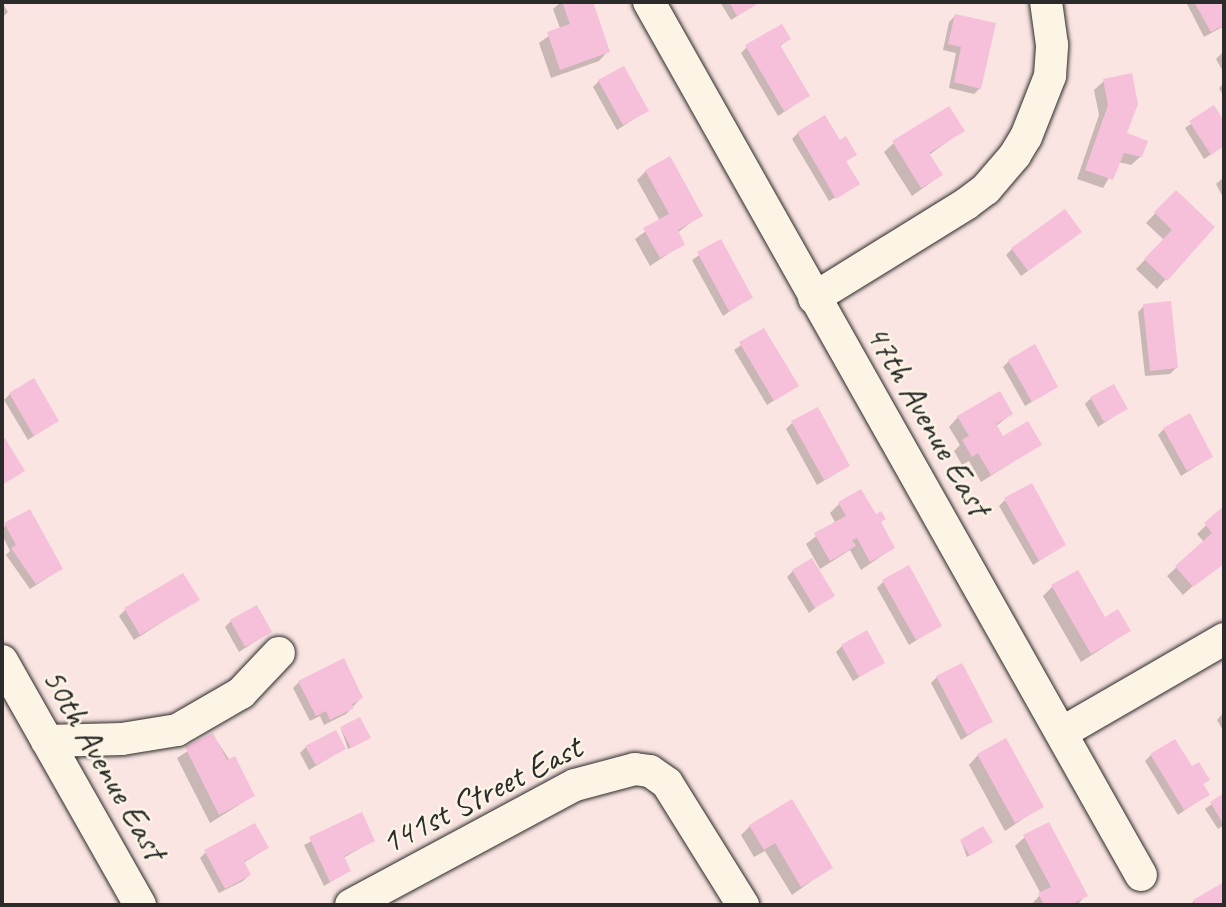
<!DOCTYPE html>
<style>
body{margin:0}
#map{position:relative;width:1226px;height:907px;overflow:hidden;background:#fae5e2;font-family:Caveat,sans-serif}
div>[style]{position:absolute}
.shadow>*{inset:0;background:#0003}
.building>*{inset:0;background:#f6c0da}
.roads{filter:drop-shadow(0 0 2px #2b2b2b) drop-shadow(0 0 2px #2b2b2b)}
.minor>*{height:32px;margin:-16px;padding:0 16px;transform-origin:16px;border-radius:16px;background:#fcf5e5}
span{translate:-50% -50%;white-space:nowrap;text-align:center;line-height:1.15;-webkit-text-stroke:5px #fcf5e5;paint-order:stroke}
.street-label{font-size:35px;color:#2b2b2b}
.frame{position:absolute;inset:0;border:4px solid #2b2b2b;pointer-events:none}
</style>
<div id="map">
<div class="shadow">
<i style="clip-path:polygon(2px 2px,8px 12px,2px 18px)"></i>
<i style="clip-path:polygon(561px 2px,591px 2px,608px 51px,599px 61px,551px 78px,539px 43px,560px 28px,553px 9px)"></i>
<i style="clip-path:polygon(720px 2px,759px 2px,731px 20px)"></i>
<i style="clip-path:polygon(1186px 2px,1224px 2px,1224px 26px,1204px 37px)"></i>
<i style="clip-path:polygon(955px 16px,980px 88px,974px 94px,949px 88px,956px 53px,943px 50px,949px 22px)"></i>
<i style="clip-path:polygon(789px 39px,779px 47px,808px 96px,778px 116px,741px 53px,747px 47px)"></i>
<i style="clip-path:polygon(1224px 51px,1224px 73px,1216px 59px)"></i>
<i style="clip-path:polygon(599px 81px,646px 111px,617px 130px,593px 87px)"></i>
<i style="clip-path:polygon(1104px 81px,1125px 134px,1141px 156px,1131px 165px,1118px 162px,1103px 188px,1077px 179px,1099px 115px,1094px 90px)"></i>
<i style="clip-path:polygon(1224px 83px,1224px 97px,1219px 88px)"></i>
<i style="clip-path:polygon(1214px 108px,1224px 125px,1224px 146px,1204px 159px,1185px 128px)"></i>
<i style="clip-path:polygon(962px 131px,929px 155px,941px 175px,912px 196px,884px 152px,894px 143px)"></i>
<i style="clip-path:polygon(798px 133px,839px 142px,854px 154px,845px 162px,858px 184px,829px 201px,792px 139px)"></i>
<i style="clip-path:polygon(646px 171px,701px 215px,677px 233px,683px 244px,650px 266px,635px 239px,660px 221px,637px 180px)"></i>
<i style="clip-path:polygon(1224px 177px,1224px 199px,1216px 184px)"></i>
<i style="clip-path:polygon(1176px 192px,1213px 228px,1157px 289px,1136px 269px,1164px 240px,1146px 223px)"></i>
<i style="clip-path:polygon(1073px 238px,1021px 276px,1006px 255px,1012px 249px)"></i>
<i style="clip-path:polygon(720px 241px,751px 297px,723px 316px,692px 260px)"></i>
<i style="clip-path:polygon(1144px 306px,1176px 368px,1170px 374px,1145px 376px,1138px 312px)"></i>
<i style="clip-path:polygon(763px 330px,796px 386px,767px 405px,734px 350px)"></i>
<i style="clip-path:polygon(1009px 361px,1056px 387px,1025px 406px,1003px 367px)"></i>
<i style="clip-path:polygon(10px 394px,56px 421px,28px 440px,4px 400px)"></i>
<i style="clip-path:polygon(1091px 398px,1125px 409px,1098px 427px,1085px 404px)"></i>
<i style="clip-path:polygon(1011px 414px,995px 427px,1002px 438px,1039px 445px,981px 482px,969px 461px,962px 465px,954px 451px,960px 445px,949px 427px,958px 417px)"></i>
<i style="clip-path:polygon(792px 423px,848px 466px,817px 485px,786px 429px)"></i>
<i style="clip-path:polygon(1164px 429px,1211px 457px,1181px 476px,1158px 435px)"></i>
<i style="clip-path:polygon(1005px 500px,1064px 545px,1033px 565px,999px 506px)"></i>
<i style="clip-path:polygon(839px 504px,879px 523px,893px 548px,861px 570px,850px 550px,820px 569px,806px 544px,835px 522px,830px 513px)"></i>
<i style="clip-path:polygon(1224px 508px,1224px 557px,1183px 595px,1167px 576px,1204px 542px,1197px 534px)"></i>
<i style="clip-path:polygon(5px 525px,61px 569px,30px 589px,6px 555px,10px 551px,2px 535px)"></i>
<i style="clip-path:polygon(793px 571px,832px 595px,809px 613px,787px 577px)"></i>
<i style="clip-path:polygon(883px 582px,940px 625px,909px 645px,877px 588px)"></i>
<i style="clip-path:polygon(1052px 587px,1104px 619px,1129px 631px,1081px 662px,1043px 596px)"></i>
<i style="clip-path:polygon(197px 600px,134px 640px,119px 616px,125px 610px)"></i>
<i style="clip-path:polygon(231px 621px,270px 632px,239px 652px,225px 627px)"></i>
<i style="clip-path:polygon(842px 646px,883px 662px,853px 681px,836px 652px)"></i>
<i style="clip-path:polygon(937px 677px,991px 721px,961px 740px,931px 683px)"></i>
<i style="clip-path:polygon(299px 682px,361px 698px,346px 714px,324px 725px,320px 716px,310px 721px,293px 688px)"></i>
<i style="clip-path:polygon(1224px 712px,1224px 732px,1217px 720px)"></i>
<i style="clip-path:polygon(341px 729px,366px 740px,348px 749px)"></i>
<i style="clip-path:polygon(213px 735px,253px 796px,210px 823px,177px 758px)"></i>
<i style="clip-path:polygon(306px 747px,344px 749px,309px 770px,300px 753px)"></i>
<i style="clip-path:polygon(978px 755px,1042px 806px,1005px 831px,969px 765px)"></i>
<i style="clip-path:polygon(1151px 755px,1191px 769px,1208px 780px,1202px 785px,1208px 794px,1178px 815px,1145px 761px)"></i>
<i style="clip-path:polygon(1224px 795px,1224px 825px,1218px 829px,1205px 809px)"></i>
<i style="clip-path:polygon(361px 814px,373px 841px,343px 858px,349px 871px,324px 886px,304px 845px)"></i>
<i style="clip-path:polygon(750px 826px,831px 867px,792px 895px,765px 851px,754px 857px,741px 835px)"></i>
<i style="clip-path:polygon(1025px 837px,1086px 895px,1077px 905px,1031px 905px,1041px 894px,1015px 846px)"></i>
<i style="clip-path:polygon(961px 841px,988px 844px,967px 857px)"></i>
<i style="clip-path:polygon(267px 848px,243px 863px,249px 875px,243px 881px,219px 893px,200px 858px,206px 852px)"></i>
<i style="clip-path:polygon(1224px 884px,1224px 905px,1190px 905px,1194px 901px)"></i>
</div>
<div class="building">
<i style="clip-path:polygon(562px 2px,593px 2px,610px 52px,560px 70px,547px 32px,570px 24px)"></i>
<i style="clip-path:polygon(729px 2px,761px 2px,737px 16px)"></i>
<i style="clip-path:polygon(1194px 2px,1224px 2px,1224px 25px,1211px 32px)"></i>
<i style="clip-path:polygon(955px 14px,996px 23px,981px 89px,954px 82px,961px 47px,948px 44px)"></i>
<i style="clip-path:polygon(782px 24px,791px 39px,780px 45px,810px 96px,784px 111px,745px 45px)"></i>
<i style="clip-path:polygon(624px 66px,649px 111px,623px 125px,598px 80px)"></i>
<i style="clip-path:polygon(1132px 73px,1138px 104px,1127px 133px,1148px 141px,1142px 157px,1124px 153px,1113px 180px,1085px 170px,1108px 105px,1103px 79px)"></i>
<i style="clip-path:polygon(1214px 105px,1224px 121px,1224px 146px,1211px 155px,1189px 121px)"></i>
<i style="clip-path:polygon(949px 106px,965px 131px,929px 153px,943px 175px,921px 188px,892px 141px)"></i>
<i style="clip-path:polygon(825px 115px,840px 140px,846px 136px,857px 155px,846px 161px,860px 184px,836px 199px,797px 132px)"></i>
<i style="clip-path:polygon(670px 156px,703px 216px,678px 230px,685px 245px,660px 258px,643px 228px,669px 214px,645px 170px)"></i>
<i style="clip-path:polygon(1176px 190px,1215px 227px,1167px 281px,1144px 259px,1172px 230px,1154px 212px)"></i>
<i style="clip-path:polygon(1065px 209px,1082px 232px,1028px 271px,1011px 248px)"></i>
<i style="clip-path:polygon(721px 239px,753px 298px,729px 311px,697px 252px)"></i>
<i style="clip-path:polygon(1171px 301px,1178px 368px,1150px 371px,1143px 304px)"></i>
<i style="clip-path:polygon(764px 328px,799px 386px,774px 401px,739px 342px)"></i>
<i style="clip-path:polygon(1035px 344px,1058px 387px,1032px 402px,1008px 360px)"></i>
<i style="clip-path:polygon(34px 378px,59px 421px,34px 436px,9px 393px)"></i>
<i style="clip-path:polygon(1114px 384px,1128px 409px,1104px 422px,1090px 397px)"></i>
<i style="clip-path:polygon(1000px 391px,1013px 414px,996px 424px,1003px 436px,1028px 421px,1042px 445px,991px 475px,978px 453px,972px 457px,962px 440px,969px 436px,957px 416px)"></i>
<i style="clip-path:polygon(818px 407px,850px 466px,824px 480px,791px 421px)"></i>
<i style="clip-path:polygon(1190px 413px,1213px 457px,1187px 471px,1163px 428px)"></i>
<i style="clip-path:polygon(5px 438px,25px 471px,2px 485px,2px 440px)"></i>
<i style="clip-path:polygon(1032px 483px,1066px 545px,1039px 561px,1004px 498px)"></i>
<i style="clip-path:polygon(861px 489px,876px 514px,881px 511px,886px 519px,881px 522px,895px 548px,870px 562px,857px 538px,852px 540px,856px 546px,830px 561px,814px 533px,846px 516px,838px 502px)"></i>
<i style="clip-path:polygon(1224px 506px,1224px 564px,1193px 587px,1175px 566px,1212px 533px,1204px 523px)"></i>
<i style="clip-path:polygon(30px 509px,63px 569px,36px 584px,11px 548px,16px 545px,4px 523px)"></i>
<i style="clip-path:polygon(812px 558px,835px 596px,815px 608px,792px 570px)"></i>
<i style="clip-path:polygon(909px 565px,942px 626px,916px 640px,882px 580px)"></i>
<i style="clip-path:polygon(1078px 570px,1105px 617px,1118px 609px,1131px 631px,1091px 654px,1051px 585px)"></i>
<i style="clip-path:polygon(183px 573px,200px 600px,140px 635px,124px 608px)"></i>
<i style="clip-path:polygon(257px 605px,272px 632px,245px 647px,230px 620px)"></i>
<i style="clip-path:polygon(867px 630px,885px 663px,859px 677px,841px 645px)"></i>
<i style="clip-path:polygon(344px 658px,363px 698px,352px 704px,354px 708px,330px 720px,326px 711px,316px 716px,298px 681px)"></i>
<i style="clip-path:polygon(962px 663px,993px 722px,967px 735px,936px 676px)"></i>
<i style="clip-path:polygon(360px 717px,371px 738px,351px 748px,340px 727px)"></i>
<i style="clip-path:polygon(336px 730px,346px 749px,316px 765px,305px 746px)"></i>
<i style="clip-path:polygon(213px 733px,227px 760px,235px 756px,255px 796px,219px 815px,185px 747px)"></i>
<i style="clip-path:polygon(1006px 738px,1044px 807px,1015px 823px,977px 754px)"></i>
<i style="clip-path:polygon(1175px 739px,1192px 766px,1199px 762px,1210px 780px,1203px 784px,1210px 795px,1184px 810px,1150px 754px)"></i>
<i style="clip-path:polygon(1224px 793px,1224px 825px,1210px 802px)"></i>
<i style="clip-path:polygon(792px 799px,833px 868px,801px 887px,775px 843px,764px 850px,749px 825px)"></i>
<i style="clip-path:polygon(362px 812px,375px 841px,344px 856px,351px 871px,330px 882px,309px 837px)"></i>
<i style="clip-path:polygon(1049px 822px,1088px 896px,1070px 905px,1044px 905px,1038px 893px,1051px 887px,1023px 835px)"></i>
<i style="clip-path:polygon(255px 823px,269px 848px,244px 861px,251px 875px,225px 889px,204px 850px)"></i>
<i style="clip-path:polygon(983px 826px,993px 842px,970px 856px,960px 840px)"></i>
<i style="clip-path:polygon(1224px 882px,1224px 905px,1196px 905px,1193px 900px)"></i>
</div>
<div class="roads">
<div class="minor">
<i style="left:649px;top:2px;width:1002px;rotate:60.6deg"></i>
<i style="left:814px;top:298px;width:179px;rotate:-31.7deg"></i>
<i style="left:966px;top:204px;width:25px;rotate:-37deg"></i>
<i style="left:986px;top:189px;width:45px;rotate:-49.5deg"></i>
<i style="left:1015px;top:155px;width:21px;rotate:-59deg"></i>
<i style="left:1026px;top:137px;width:66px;rotate:-68.5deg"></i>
<i style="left:1050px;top:76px;width:31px;rotate:-86deg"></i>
<i style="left:1052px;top:45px;width:43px;rotate:-97.9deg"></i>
<i style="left:2px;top:661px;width:280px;rotate:60.5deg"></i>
<i style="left:1063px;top:732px;width:186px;rotate:-30deg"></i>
<i style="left:47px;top:741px;width:75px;rotate:-1.5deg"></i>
<i style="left:122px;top:739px;width:56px;rotate:-9.3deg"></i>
<i style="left:177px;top:730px;width:74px;rotate:-30deg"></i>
<i style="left:241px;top:693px;width:55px;rotate:-46.5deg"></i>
<i style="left:351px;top:905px;width:254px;rotate:-28.2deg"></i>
<i style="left:575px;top:785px;width:62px;rotate:-14.9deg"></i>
<i style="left:635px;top:769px;width:15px;rotate:8deg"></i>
<i style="left:650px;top:771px;width:21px;rotate:35deg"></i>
<i style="left:667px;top:783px;width:144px;rotate:58.1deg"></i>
</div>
</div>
<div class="street-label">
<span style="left:928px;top:420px;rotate:60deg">47th Avenue East</span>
<span style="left:104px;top:764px;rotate:60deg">50th Avenue East</span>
<span style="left:481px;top:795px;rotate:-27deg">141st Street East</span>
</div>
<div class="frame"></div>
</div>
